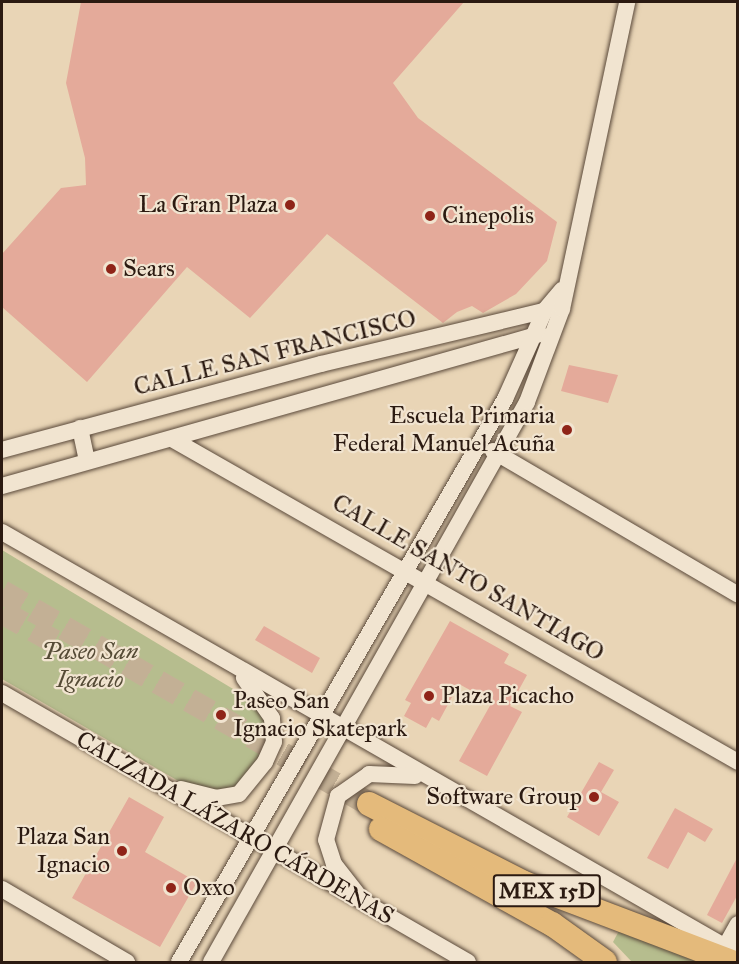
<!DOCTYPE html>
<meta charset="utf-8">
<style>
body{margin:0}
#map{position:relative;width:739px;height:964px;overflow:hidden;background:#e9d5b6;font-family:"IM FELL Great Primer",serif}
div>[style]{position:absolute}
.green>*{inset:0;background:#b6bd8e}
.building>*{inset:0;background:#e4aa9a}
.highway-tunnel>*{height:24px;margin-top:-12px;transform-origin:0;background:repeating-linear-gradient(90deg,#c3b095 0 24px,transparent 0 36px)}
.roads{filter:drop-shadow(0 0 2px #5a493a) drop-shadow(0 0 2px #5a493a)}
.minor>*{height:16px;margin:-8px;padding:0 8px;transform-origin:8px;border-radius:8px;background:#f1e4d0}
.highway>*{height:24px;margin:-12px;padding:0 12px;transform-origin:12px;border-radius:12px;background:#e4ba7b}
.dots>*{width:16px;height:16px;translate:-50% -50%;box-sizing:border-box;border:3px solid #f1e4d0;border-radius:50%}
span{translate:-50% -50%;white-space:nowrap;text-align:center;line-height:1.15;-webkit-text-stroke:4.5px #f1e4d0;paint-order:stroke}
.shield-label span{padding:2px 4px;background:#f1e4d0;border:2px solid;border-radius:4px;-webkit-text-stroke-width:0}
.shield-label{font-size:22px;color:#2b1a11;font-weight:700}
.poi-label{font-size:24px;color:#2b1a11}
.right{translate:-100% -50%;text-align:right}
.left{translate:0 -50%;text-align:left}
.street-label{font-size:24px;color:#2b1a11}
.park-label{font-size:24px;color:#554b36;font-style:italic}
.frame{position:absolute;inset:0;border:3px solid #2b1a11;pointer-events:none}
</style>
<div id="map">
<div class="green">
<i style="clip-path:polygon(2px 550px,263px 707px,266px 746px,242px 785px,226px 792px,187px 786px,2px 679px)"></i>
<i style="clip-path:polygon(620px 929px,703px 962px,632px 962px,613px 942px)"></i>
</div>
<div class="building">
<i style="clip-path:polygon(81px 2px,464px 2px,393px 83px,418px 118px,557px 222px,547px 261px,516px 294px,483px 313px,472px 306px,457px 312px,443px 323px,327px 234px,250px 318px,187px 267px,87px 382px,2px 307px,2px 254px,61px 188px,86px 185px,85px 158px,66px 83px)"></i>
<i style="clip-path:polygon(569px 365px,618px 375px,608px 403px,561px 391px)"></i>
<i style="clip-path:polygon(450px 621px,509px 654px,504px 663px,527px 675px,510px 706px,522px 712px,487px 776px,459px 761px,492px 702px,459px 684px,439px 721px,432px 717px,426px 728px,404px 716px,411px 703px,405px 700px)"></i>
<i style="clip-path:polygon(264px 626px,320px 658px,312px 673px,255px 640px)"></i>
<i style="clip-path:polygon(599px 762px,614px 770px,601px 792px,619px 802px,599px 836px,567px 817px)"></i>
<i style="clip-path:polygon(129px 797px,164px 817px,145px 852px,197px 882px,160px 947px,72px 898px)"></i>
<i style="clip-path:polygon(675px 808px,713px 829px,705px 842px,688px 832px,668px 869px,647px 858px)"></i>
<i style="clip-path:polygon(738px 856px,738px 894px,722px 923px,707px 915px)"></i>
</div>
<div class="highway-tunnel">
<i style="left:2px;top:592px;width:424px;rotate:30deg"></i>
<i style="left:2px;top:612px;width:69px;rotate:29.5deg"></i>
</div>
<div class="roads">
<div class="minor">
<i style="left:80px;top:428px;width:33px;rotate:78deg"></i>
<i style="left:172px;top:439px;width:652px;rotate:29.71deg"></i>
<i style="left:2px;top:450px;width:330px;rotate:-15.1deg"></i>
<i style="left:321px;top:364px;width:237px;rotate:-13.4deg"></i>
<i style="left:493px;top:451px;width:284px;rotate:30.4deg"></i>
<i style="left:2px;top:486px;width:559px;rotate:-15.78deg"></i>
<i style="left:2px;top:532px;width:848px;rotate:29.83deg"></i>
<i style="left:2px;top:693px;width:538px;rotate:30deg"></i>
<i style="left:181px;top:789px;width:36px;rotate:14deg"></i>
<i style="left:216px;top:798px;width:23px;rotate:-10deg"></i>
<i style="left:239px;top:794px;width:41px;rotate:-50.9deg"></i>
<i style="left:265px;top:762px;width:22px;rotate:-66deg"></i>
<i style="left:274px;top:742px;width:24px;rotate:-95deg"></i>
<i style="left:272px;top:718px;width:49px;rotate:-125deg"></i>
<i style="left:2px;top:889px;width:145px;rotate:30.3deg"></i>
<i style="left:359px;top:896px;width:41px;rotate:-128deg"></i>
<i style="left:334px;top:864px;width:25px;rotate:-108deg"></i>
<i style="left:326px;top:840px;width:46px;rotate:-74.7deg"></i>
<i style="left:338px;top:796px;width:38px;rotate:-35deg"></i>
<i style="left:369px;top:774px;width:46px;rotate:2.5deg"></i>
<i style="left:725px;top:947px;width:26px;rotate:-61deg"></i>
<i style="left:179px;top:962px;width:651px;rotate:-59.93deg"></i>
<i style="left:505px;top:399px;width:98px;rotate:-65.8deg"></i>
<i style="left:545px;top:310px;width:26px;rotate:-50deg"></i>
<i style="left:211px;top:962px;width:643px;rotate:-60.56deg"></i>
<i style="left:527px;top:402px;width:99px;rotate:-69.4deg"></i>
<i style="left:562px;top:309px;width:314px;rotate:-78deg"></i>
</div>
<div class="highway">
<i style="left:369px;top:804px;width:174px;rotate:27deg"></i>
<i style="left:524px;top:883px;width:222px;rotate:20.8deg"></i>
<i style="left:381px;top:829px;width:196px;rotate:29.1deg"></i>
<i style="left:552px;top:924px;width:65px;rotate:35.6deg"></i>
</div>
</div>
<div class="dots">
<i style="left:290px;top:205px;background:#8f2418"></i>
<i style="left:430px;top:216px;background:#8f2418"></i>
<i style="left:111px;top:269px;background:#8f2418"></i>
<i style="left:567px;top:430px;background:#8f2418"></i>
<i style="left:429px;top:696px;background:#8f2418"></i>
<i style="left:221px;top:715px;background:#8f2418"></i>
<i style="left:594px;top:797px;background:#8f2418"></i>
<i style="left:122px;top:851px;background:#8f2418"></i>
<i style="left:171px;top:888px;background:#8f2418"></i>
</div>
<div class="shield-label">
<span style="left:547px;top:891px">MEX 15D</span>
</div>
<div class="poi-label">
<span class="right" style="left:278px;top:205px">La Gran Plaza</span>
<span class="left" style="left:442px;top:216px">Cinepolis</span>
<span class="left" style="left:123px;top:269px">Sears</span>
<span class="right" style="left:555px;top:430px">Escuela Primaria<br>Federal Manuel Acuña</span>
<span class="left" style="left:441px;top:696px">Plaza Picacho</span>
<span class="left" style="left:233px;top:715px">Paseo San<br>Ignacio Skatepark</span>
<span class="right" style="left:582px;top:797px">Software Group</span>
<span class="right" style="left:110px;top:851px">Plaza San<br>Ignacio</span>
<span class="left" style="left:183px;top:888px">Oxxo</span>
</div>
<div class="street-label">
<span style="left:275px;top:353px;rotate:-14deg">CALLE SAN FRANCISCO</span>
<span style="left:468px;top:578px;rotate:30deg">CALLE SANTO SANTIAGO</span>
<span style="left:235px;top:828px;rotate:30deg">CALZADA LÁZARO CÁRDENAS</span>
</div>
<div class="park-label">
<span style="left:90px;top:666px">Paseo San<br>Ignacio</span>
</div>
<div class="frame"></div>
</div>
